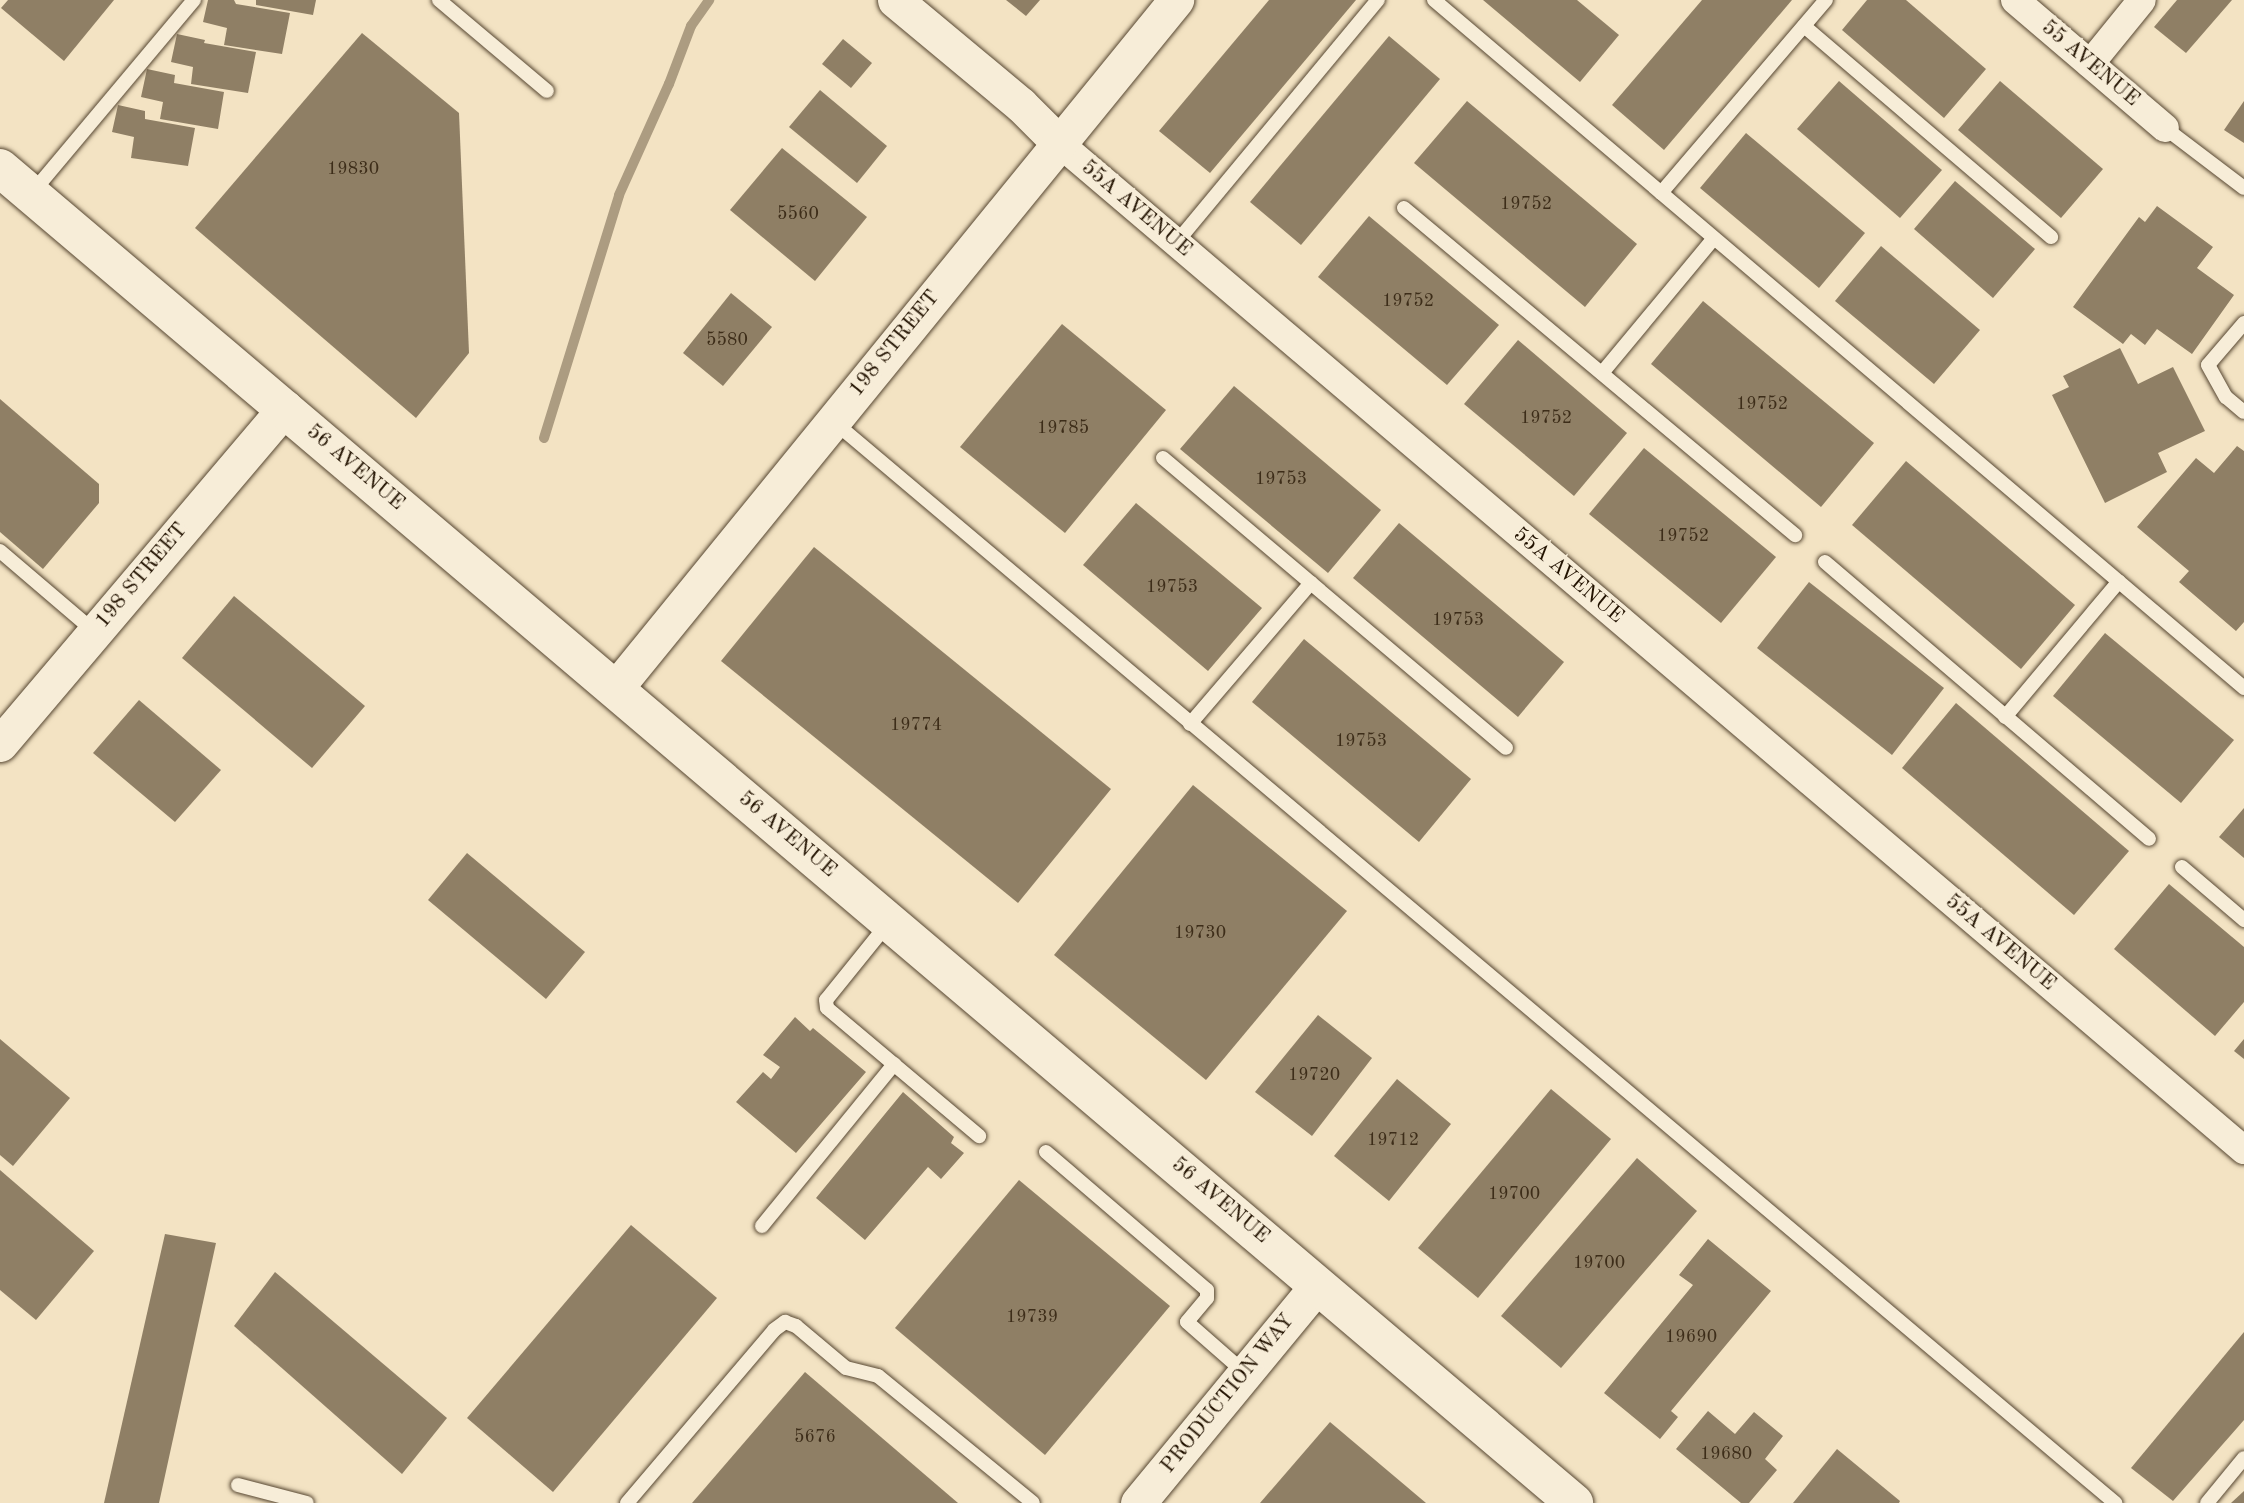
<!DOCTYPE html>
<style>
body{margin:0}
#map{position:relative;width:2244px;height:1503px;overflow:hidden;background:#f3e3c3;font-family:"Old Standard TT",serif}
div>[style]{position:absolute}
.stream>*{height:10px;margin:-5px;padding:0 5px;transform-origin:5px;border-radius:5px;background:#ac9c81}
.building>*{inset:0;background:#8f7f65}
.roads{filter:drop-shadow(0 0 2px #564631) drop-shadow(0 0 2px #564631)}
.service>*{height:14px;margin:-7px;padding:0 7px;transform-origin:7px;border-radius:7px;background:#f7edd8}
.minor>*{height:28px;margin:-14px;padding:0 14px;transform-origin:14px;border-radius:14px;background:#f7edd8}
.tertiary>*{height:35px;margin:-17.5px;padding:0 17.5px;transform-origin:17.5px;border-radius:17.5px;background:#f7edd8}
.secondary>*{height:38px;margin:-19px;padding:0 19px;transform-origin:19px;border-radius:19px;background:#f7edd8}
span{translate:-50% -50%;white-space:nowrap;text-align:center;line-height:1.15;-webkit-text-stroke:7px #f7edd8;paint-order:stroke}
.number-label{font-size:18px;color:#3d2d19}
.number-label span{-webkit-text-stroke-width:0}
.street-label{font-size:21px;color:#221200}
</style>
<div id="map">
<div class="stream">
<i style="left:544px;top:438px;width:254px;rotate:-72.8deg"></i>
<i style="left:619px;top:195px;width:122px;rotate:-65.8deg"></i>
<i style="left:669px;top:84px;width:62px;rotate:-69.2deg"></i>
<i style="left:691px;top:26px;width:32px;rotate:-55deg"></i>
</div>
<div class="building">
<i style="clip-path:polygon(8px 0,114px 0,64px 61px,1px 8px)"></i>
<i style="clip-path:polygon(208px 0,234px 0,236px 4px,290px 13px,282px 54px,224px 45px,227px 28px,203px 22px)"></i>
<i style="clip-path:polygon(256px 0,316px 0,313px 15px,256px 5px)"></i>
<i style="clip-path:polygon(1006px 0,1040px 0,1026px 16px)"></i>
<i style="clip-path:polygon(1269px 0,1356px 0,1210px 173px,1159px 131px)"></i>
<i style="clip-path:polygon(1483px 0,1577px 0,1619px 35px,1580px 82px)"></i>
<i style="clip-path:polygon(1702px 0,1792px 0,1664px 150px,1612px 105px)"></i>
<i style="clip-path:polygon(1867px 0,1906px 0,1986px 69px,1944px 118px,1842px 30px)"></i>
<i style="clip-path:polygon(2177px 0,2232px 0,2186px 53px,2154px 27px)"></i>
<i style="clip-path:polygon(362px 33px,459px 113px,469px 353px,416px 418px,195px 228px)"></i>
<i style="clip-path:polygon(177px 34px,205px 40px,204px 43px,256px 52px,248px 93px,191px 84px,193px 67px,171px 62px)"></i>
<i style="clip-path:polygon(1389px 36px,1440px 79px,1301px 245px,1250px 202px)"></i>
<i style="clip-path:polygon(843px 39px,872px 63px,851px 88px,822px 64px)"></i>
<i style="clip-path:polygon(147px 69px,175px 75px,174px 83px,224px 92px,218px 129px,160px 119px,163px 102px,141px 97px)"></i>
<i style="clip-path:polygon(1839px 81px,1942px 170px,1900px 218px,1797px 129px)"></i>
<i style="clip-path:polygon(2000px 81px,2103px 169px,2061px 218px,1958px 130px)"></i>
<i style="clip-path:polygon(820px 90px,887px 146px,857px 183px,789px 127px)"></i>
<i style="clip-path:polygon(1467px 101px,1637px 244px,1585px 307px,1414px 163px)"></i>
<i style="clip-path:polygon(2244px 101px,2244px 143px,2224px 130px)"></i>
<i style="clip-path:polygon(118px 105px,145px 111px,145px 119px,195px 128px,188px 166px,131px 158px,134px 137px,112px 132px)"></i>
<i style="clip-path:polygon(1746px 133px,1865px 233px,1819px 288px,1700px 188px)"></i>
<i style="clip-path:polygon(782px 148px,867px 217px,815px 281px,730px 210px)"></i>
<i style="clip-path:polygon(1955px 181px,2035px 249px,1993px 298px,1914px 229px)"></i>
<i style="clip-path:polygon(2157px 206px,2213px 247px,2197px 268px,2234px 295px,2192px 354px,2157px 329px,2145px 345px,2131px 334px,2123px 344px,2073px 307px,2139px 217px,2145px 222px)"></i>
<i style="clip-path:polygon(1369px 216px,1499px 325px,1447px 385px,1318px 277px)"></i>
<i style="clip-path:polygon(1881px 246px,1980px 330px,1934px 384px,1835px 301px)"></i>
<i style="clip-path:polygon(731px 293px,772px 327px,723px 386px,683px 353px)"></i>
<i style="clip-path:polygon(1703px 301px,1874px 443px,1821px 507px,1651px 364px)"></i>
<i style="clip-path:polygon(1062px 324px,1166px 410px,1065px 533px,960px 447px)"></i>
<i style="clip-path:polygon(1518px 340px,1627px 433px,1574px 496px,1464px 404px)"></i>
<i style="clip-path:polygon(2120px 348px,2138px 384px,2173px 367px,2205px 431px,2158px 453px,2167px 472px,2105px 503px,2052px 395px,2069px 387px,2063px 376px)"></i>
<i style="clip-path:polygon(1234px 386px,1381px 510px,1328px 573px,1180px 449px)"></i>
<i style="clip-path:polygon(0 399px,99px 484px,99px 503px,43px 569px,0 532px)"></i>
<i style="clip-path:polygon(2237px 446px,2244px 451px,2244px 622px,2236px 631px,2179px 582px,2189px 571px,2137px 527px,2196px 458px,2214px 473px)"></i>
<i style="clip-path:polygon(1644px 448px,1776px 557px,1721px 623px,1589px 514px)"></i>
<i style="clip-path:polygon(1906px 461px,2075px 605px,2021px 669px,1852px 525px)"></i>
<i style="clip-path:polygon(1136px 503px,1262px 608px,1208px 671px,1083px 565px)"></i>
<i style="clip-path:polygon(1399px 523px,1564px 662px,1518px 717px,1353px 578px)"></i>
<i style="clip-path:polygon(814px 547px,1111px 789px,1018px 903px,721px 661px)"></i>
<i style="clip-path:polygon(1809px 582px,1944px 688px,1892px 755px,1757px 648px)"></i>
<i style="clip-path:polygon(234px 596px,365px 706px,312px 768px,182px 658px)"></i>
<i style="clip-path:polygon(2105px 633px,2234px 740px,2181px 803px,2053px 696px)"></i>
<i style="clip-path:polygon(1304px 639px,1471px 779px,1419px 842px,1252px 702px)"></i>
<i style="clip-path:polygon(139px 700px,221px 770px,175px 822px,93px 753px)"></i>
<i style="clip-path:polygon(1956px 703px,2129px 851px,2074px 915px,1902px 768px)"></i>
<i style="clip-path:polygon(1193px 785px,1347px 911px,1206px 1080px,1054px 955px)"></i>
<i style="clip-path:polygon(2244px 808px,2244px 858px,2219px 837px)"></i>
<i style="clip-path:polygon(467px 853px,585px 952px,546px 999px,428px 900px)"></i>
<i style="clip-path:polygon(2169px 884px,2244px 947px,2244px 1002px,2215px 1036px,2114px 949px)"></i>
<i style="clip-path:polygon(1318px 1015px,1372px 1058px,1312px 1136px,1255px 1092px)"></i>
<i style="clip-path:polygon(795px 1017px,810px 1031px,813px 1028px,866px 1072px,796px 1153px,736px 1102px,763px 1072px,771px 1079px,780px 1067px,763px 1055px)"></i>
<i style="clip-path:polygon(0 1039px,70px 1098px,13px 1166px,0 1155px)"></i>
<i style="clip-path:polygon(2244px 1039px,2244px 1059px,2234px 1051px)"></i>
<i style="clip-path:polygon(1397px 1079px,1451px 1124px,1389px 1201px,1334px 1156px)"></i>
<i style="clip-path:polygon(1551px 1089px,1611px 1139px,1478px 1298px,1418px 1248px)"></i>
<i style="clip-path:polygon(903px 1092px,954px 1137px,951px 1143px,964px 1153px,941px 1179px,928px 1167px,865px 1240px,816px 1198px)"></i>
<i style="clip-path:polygon(1637px 1158px,1697px 1211px,1561px 1368px,1501px 1316px)"></i>
<i style="clip-path:polygon(0 1170px,94px 1251px,36px 1320px,0 1290px)"></i>
<i style="clip-path:polygon(1019px 1180px,1170px 1306px,1045px 1455px,895px 1328px)"></i>
<i style="clip-path:polygon(631px 1225px,717px 1298px,553px 1492px,467px 1418px)"></i>
<i style="clip-path:polygon(165px 1234px,216px 1243px,159px 1503px,104px 1503px)"></i>
<i style="clip-path:polygon(1708px 1239px,1771px 1291px,1671px 1411px,1678px 1417px,1660px 1439px,1604px 1393px,1693px 1285px,1679px 1275px)"></i>
<i style="clip-path:polygon(275px 1272px,447px 1418px,402px 1474px,234px 1326px)"></i>
<i style="clip-path:polygon(2244px 1332px,2244px 1420px,2173px 1501px,2131px 1468px)"></i>
<i style="clip-path:polygon(805px 1372px,958px 1503px,692px 1503px)"></i>
<i style="clip-path:polygon(1708px 1411px,1735px 1434px,1754px 1412px,1783px 1436px,1765px 1459px,1777px 1470px,1749px 1503px,1741px 1503px,1676px 1449px)"></i>
<i style="clip-path:polygon(1330px 1422px,1426px 1503px,1260px 1503px)"></i>
<i style="clip-path:polygon(1837px 1449px,1900px 1501px,1899px 1503px,1793px 1503px)"></i>
<i style="clip-path:polygon(2244px 1491px,2244px 1503px,2231px 1503px)"></i>
</div>
<div class="roads">
<div class="service">
<i style="left:439px;top:0;width:141px;rotate:40.1deg"></i>
<i style="left:1434px;top:0;width:1063px;rotate:40.34deg"></i>
<i style="left:1804px;top:26px;width:325px;rotate:40.5deg"></i>
<i style="left:2165px;top:128px;width:99px;rotate:37.2deg"></i>
<i style="left:32px;top:193px;width:252px;rotate:-50deg"></i>
<i style="left:1661px;top:193px;width:254px;rotate:-49.5deg"></i>
<i style="left:1404px;top:208px;width:510px;rotate:39.91deg"></i>
<i style="left:1176px;top:243px;width:316px;rotate:-50.3deg"></i>
<i style="left:2244px;top:323px;width:55px;rotate:130.6deg"></i>
<i style="left:2208px;top:365px;width:37px;rotate:61deg"></i>
<i style="left:2226px;top:397px;width:23px;rotate:40deg"></i>
<i style="left:1602px;top:373px;width:175px;rotate:-50.3deg"></i>
<i style="left:833px;top:421px;width:1678px;rotate:40.16deg"></i>
<i style="left:1163px;top:458px;width:449px;rotate:40.2deg"></i>
<i style="left:0;top:551px;width:125px;rotate:40.5deg"></i>
<i style="left:1825px;top:562px;width:426px;rotate:40.5deg"></i>
<i style="left:2005px;top:717px;width:177px;rotate:-50deg"></i>
<i style="left:1190px;top:724px;width:186px;rotate:-49.4deg"></i>
<i style="left:2182px;top:867px;width:82px;rotate:40.5deg"></i>
<i style="left:889px;top:922px;width:100px;rotate:128.9deg"></i>
<i style="left:826px;top:1000px;width:8px;rotate:83deg"></i>
<i style="left:827px;top:1008px;width:199px;rotate:40.1deg"></i>
<i style="left:1046px;top:1152px;width:212px;rotate:40.6deg"></i>
<i style="left:1207px;top:1290px;width:8px;rotate:90deg"></i>
<i style="left:1207px;top:1298px;width:31px;rotate:130deg"></i>
<i style="left:1187px;top:1322px;width:77px;rotate:41.3deg"></i>
<i style="left:762px;top:1226px;width:209px;rotate:-50.8deg"></i>
<i style="left:238px;top:1485px;width:71px;rotate:14.6deg"></i>
<i style="left:627px;top:1503px;width:227px;rotate:-49.6deg"></i>
<i style="left:774px;top:1330px;width:14px;rotate:-36deg"></i>
<i style="left:785px;top:1322px;width:12px;rotate:20deg"></i>
<i style="left:796px;top:1326px;width:65px;rotate:40deg"></i>
<i style="left:846px;top:1368px;width:33px;rotate:14deg"></i>
<i style="left:878px;top:1376px;width:200px;rotate:39.3deg"></i>
<i style="left:2207px;top:1503px;width:58px;rotate:-50.6deg"></i>
</div>
<div class="minor">
<i style="left:2015px;top:0;width:197px;rotate:40.5deg"></i>
<i style="left:2090px;top:64px;width:82px;rotate:-50.9deg"></i>
<i style="left:1059px;top:143px;width:1555px;rotate:40.36deg"></i>
</div>
<div class="tertiary">
<i style="left:895px;top:0;width:164px;rotate:39.8deg"></i>
<i style="left:1021px;top:105px;width:54px;rotate:45deg"></i>
<i style="left:615px;top:689px;width:889px;rotate:-50.85deg"></i>
<i style="left:0;top:744px;width:441px;rotate:-49.7deg"></i>
<i style="left:1138px;top:1503px;width:283px;rotate:-50.5deg"></i>
</div>
<div class="secondary">
<i style="left:0;top:168px;width:2064px;rotate:40.3deg"></i>
</div>
</div>
<div class="number-label">
<span style="left:353px;top:169px">19830</span>
<span style="left:1526px;top:204px">19752</span>
<span style="left:798px;top:214px">5560</span>
<span style="left:1408px;top:301px">19752</span>
<span style="left:727px;top:340px">5580</span>
<span style="left:1762px;top:404px">19752</span>
<span style="left:1546px;top:418px">19752</span>
<span style="left:1063px;top:428px">19785</span>
<span style="left:1281px;top:479px">19753</span>
<span style="left:1683px;top:536px">19752</span>
<span style="left:1172px;top:587px">19753</span>
<span style="left:1458px;top:620px">19753</span>
<span style="left:916px;top:725px">19774</span>
<span style="left:1361px;top:741px">19753</span>
<span style="left:1200px;top:933px">19730</span>
<span style="left:1314px;top:1075px">19720</span>
<span style="left:1393px;top:1140px">19712</span>
<span style="left:1514px;top:1194px">19700</span>
<span style="left:1599px;top:1263px">19700</span>
<span style="left:1032px;top:1317px">19739</span>
<span style="left:1691px;top:1337px">19690</span>
<span style="left:815px;top:1437px">5676</span>
<span style="left:1726px;top:1454px">19680</span>
</div>
<div class="street-label">
<span style="left:2090px;top:64px;rotate:40deg">55 AVENUE</span>
<span style="left:1136px;top:209px;rotate:40deg">55A AVENUE</span>
<span style="left:895px;top:344px;rotate:-51deg">198 STREET</span>
<span style="left:355px;top:468px;rotate:40deg">56 AVENUE</span>
<span style="left:142px;top:576px;rotate:-50deg">198 STREET</span>
<span style="left:1568px;top:576px;rotate:40deg">55A AVENUE</span>
<span style="left:787px;top:835px;rotate:40deg">56 AVENUE</span>
<span style="left:2000px;top:943px;rotate:40deg">55A AVENUE</span>
<span style="left:1220px;top:1201px;rotate:40deg">56 AVENUE</span>
<span style="left:1228px;top:1394px;rotate:-51deg">PRODUCTION WAY</span>
</div>
</div>
